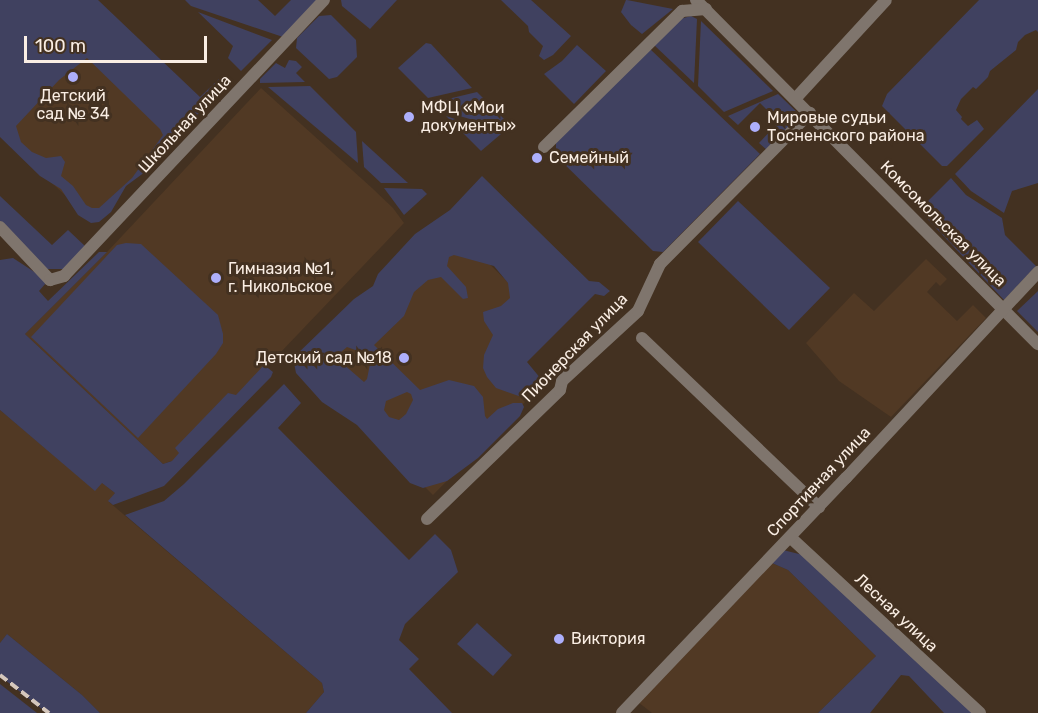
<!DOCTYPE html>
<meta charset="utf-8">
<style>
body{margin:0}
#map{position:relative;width:1038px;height:713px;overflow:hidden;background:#433121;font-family:Rubik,sans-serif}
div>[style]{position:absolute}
.built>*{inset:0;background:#513924}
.green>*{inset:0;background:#404160}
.minor>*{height:12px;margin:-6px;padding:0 6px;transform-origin:6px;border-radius:6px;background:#7f756d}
.rail>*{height:4px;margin-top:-2px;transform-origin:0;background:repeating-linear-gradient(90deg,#d5c7bc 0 9px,transparent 0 13.5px)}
.dots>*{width:16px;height:16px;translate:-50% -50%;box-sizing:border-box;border:3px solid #433121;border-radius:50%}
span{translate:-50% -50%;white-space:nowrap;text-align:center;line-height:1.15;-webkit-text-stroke:6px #433121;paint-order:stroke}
.poi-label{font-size:16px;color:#faeee4}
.left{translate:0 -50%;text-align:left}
.right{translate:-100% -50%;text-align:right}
.street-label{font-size:16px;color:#faeee4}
.scale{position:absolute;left:24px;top:36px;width:183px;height:27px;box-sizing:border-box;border:3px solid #faeee4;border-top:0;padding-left:8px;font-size:18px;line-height:21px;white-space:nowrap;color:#faeee4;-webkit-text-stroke:4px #433121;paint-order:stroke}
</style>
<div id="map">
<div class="built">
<i style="clip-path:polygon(33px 0,189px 119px,93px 221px,0 135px,0 35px)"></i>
<i style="clip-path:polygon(261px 88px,372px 188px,393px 208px,404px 223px,174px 464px,171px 461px,163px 464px,25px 334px,107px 252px)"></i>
<i style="clip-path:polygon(443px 218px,539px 313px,500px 353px,537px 390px,433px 495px,300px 363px)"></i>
<i style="clip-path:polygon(926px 259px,947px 279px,940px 286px,936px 282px,927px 292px,957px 321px,973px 305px,986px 318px,891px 417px,839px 381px,806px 343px,854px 293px,874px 311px)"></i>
<i style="clip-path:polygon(0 410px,95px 490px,101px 482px,115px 493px,109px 502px,322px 683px,324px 692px,306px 713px,100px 713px,82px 695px,7px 634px,0 643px)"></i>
<i style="clip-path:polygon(772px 563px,788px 570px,876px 656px,818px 713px,652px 713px,638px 702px)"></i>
</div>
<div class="green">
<i style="clip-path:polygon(evenodd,0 0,98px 0,200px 97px,223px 75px,229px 81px,197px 115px,197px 120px,181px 136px,169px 142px,145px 172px,126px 186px,111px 212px,99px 222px,91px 223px,78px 215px,61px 189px,40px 176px,0 137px,0 0,87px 58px,160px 129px,163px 135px,132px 178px,99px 208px,92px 208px,86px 205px,73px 186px,61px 176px,65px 162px,61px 156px,46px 158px,32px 152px,21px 142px,16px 126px,59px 80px,87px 58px)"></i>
<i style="clip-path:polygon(185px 0,258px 0,275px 16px,291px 0,317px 0,283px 37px,191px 6px)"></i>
<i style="clip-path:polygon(341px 0,397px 0,370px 29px,342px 6px)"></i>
<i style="clip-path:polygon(501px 0,531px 0,571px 36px,553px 55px,544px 60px,539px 56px,543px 46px,529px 32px,528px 26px)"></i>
<i style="clip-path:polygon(626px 0,627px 0,673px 9px,642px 34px,631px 25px,621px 12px)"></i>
<i style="clip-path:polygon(979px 0,1038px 0,1038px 32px,1036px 30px,1025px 35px,1018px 42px,1016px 50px,990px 71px,988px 77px,976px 89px,973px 87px,961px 99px,956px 110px,962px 117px,961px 119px,968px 126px,977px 120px,984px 129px,947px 166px,942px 166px,882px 106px,887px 94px)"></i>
<i style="clip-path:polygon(198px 12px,272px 40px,241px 71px,228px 58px,233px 46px)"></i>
<i style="clip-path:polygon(331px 15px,356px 40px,357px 57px,337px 77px,329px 79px,296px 48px,297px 38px,319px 16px)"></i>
<i style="clip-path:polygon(691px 16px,697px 19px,694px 83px,654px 45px,680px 19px)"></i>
<i style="clip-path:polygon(701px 21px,773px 91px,724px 112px,698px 86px)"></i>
<i style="clip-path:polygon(426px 43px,431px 44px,472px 88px,428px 98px,398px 68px)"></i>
<i style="clip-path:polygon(577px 45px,606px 71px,574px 104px,544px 74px,562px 61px)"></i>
<i style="clip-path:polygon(649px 48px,760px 154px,663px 252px,653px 251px,556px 156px,556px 141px)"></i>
<i style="clip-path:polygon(289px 60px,296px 61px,302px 67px,296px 73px,305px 82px,260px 83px,260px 79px,276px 63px,285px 68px)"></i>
<i style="clip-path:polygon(310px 86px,356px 132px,358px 163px,268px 87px)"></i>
<i style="clip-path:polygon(1038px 89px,1038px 183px,1012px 191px,1004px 213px,971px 191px,955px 174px)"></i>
<i style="clip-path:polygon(477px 92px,509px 124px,504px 129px,439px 110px,431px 103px)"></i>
<i style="clip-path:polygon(778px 94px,801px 116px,767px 150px,759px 143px,779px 122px,760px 103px,738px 125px,728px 116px)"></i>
<i style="clip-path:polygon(446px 116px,501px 134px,481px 151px)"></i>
<i style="clip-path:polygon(362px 141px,408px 183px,381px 183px,364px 167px)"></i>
<i style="clip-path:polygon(evenodd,482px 176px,589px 281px,599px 282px,610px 291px,604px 296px,595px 294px,527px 362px,546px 385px,540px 395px,530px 400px,496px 388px,487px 377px,483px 368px,484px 355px,493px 335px,484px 321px,483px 312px,501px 306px,510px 298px,508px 283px,494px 266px,454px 255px,449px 257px,447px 266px,466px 287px,468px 298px,463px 299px,441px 277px,428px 280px,414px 292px,404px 316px,374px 345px,420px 390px,449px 380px,474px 386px,483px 397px,485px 416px,487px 419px,498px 409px,513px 403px,522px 403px,524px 407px,520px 416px,478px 458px,447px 481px,423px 488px,410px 483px,357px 425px,322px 402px,296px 373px,293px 358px,354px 299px,373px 286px,378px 274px,415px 234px,450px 210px,482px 176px,347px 347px,358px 351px,370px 364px,367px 379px,364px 382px,342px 363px,341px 352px,347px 347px,482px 176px,407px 392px,411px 394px,413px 400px,406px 414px,399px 420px,389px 417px,384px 410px,386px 401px,407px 392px)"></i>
<i style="clip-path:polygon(951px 178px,966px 195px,1002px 218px,1005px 235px,1036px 266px,1004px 300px,919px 210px)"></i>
<i style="clip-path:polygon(384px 188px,422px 189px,427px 194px,404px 215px)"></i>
<i style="clip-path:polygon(0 196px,52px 245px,68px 230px,86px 247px,65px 269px,47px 269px,0 221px)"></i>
<i style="clip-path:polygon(738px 201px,830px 288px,789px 330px,698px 242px)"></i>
<i style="clip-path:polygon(126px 243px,141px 244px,218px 315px,223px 334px,223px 343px,216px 354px,138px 438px,31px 337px,117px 245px)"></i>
<i style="clip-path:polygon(99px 252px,107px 252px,25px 334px,163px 464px,172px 461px,179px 453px,175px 448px,228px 393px,236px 395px,264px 365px,273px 372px,271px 377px,164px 486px,113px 505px,108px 501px,115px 493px,102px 483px,95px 491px,0 410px,0 260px,13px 258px,36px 273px,46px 283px,39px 291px,48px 301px)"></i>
<i style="clip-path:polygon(1038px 291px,1038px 332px,1017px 311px)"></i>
<i style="clip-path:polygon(284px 384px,301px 403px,278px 428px,409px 560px,435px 534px,451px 550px,458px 572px,405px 624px,399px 640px,419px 659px,409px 669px,452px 713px,306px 713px,324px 692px,322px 683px,125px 515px,164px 501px,184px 484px)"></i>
<i style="clip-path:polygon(783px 550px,803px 555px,973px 713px,944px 713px,909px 676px,901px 675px,870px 713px,818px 713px,876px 656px,788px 570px,772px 563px)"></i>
<i style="clip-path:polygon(477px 623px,512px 655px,493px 676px,457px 644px)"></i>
<i style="clip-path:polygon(7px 634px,82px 695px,100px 713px,47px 713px,0 676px,0 643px)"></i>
<i style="clip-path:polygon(0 684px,37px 713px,0 713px)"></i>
</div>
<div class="minor">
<i style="left:696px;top:0;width:485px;rotate:45.2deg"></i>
<i style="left:795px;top:99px;width:134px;rotate:-47.4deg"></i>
<i style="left:544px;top:147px;width:194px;rotate:-44.6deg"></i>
<i style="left:682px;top:11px;width:24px;rotate:-5deg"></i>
<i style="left:0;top:227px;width:73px;rotate:46.7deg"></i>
<i style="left:50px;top:280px;width:15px;rotate:-16deg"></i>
<i style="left:64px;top:276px;width:379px;rotate:-46.7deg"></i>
<i style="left:642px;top:338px;width:245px;rotate:43.7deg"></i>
<i style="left:427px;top:519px;width:185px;rotate:-44.1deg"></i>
<i style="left:560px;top:390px;width:9px;rotate:-77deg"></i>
<i style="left:562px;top:381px;width:103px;rotate:-42.6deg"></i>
<i style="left:638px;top:311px;width:52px;rotate:-64.9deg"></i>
<i style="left:660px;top:264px;width:213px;rotate:-45.2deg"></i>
<i style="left:790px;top:537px;width:259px;rotate:42.8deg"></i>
<i style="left:622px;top:713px;width:325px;rotate:-46.4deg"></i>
<i style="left:846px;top:478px;width:282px;rotate:-47deg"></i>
</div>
<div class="rail">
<i style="left:0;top:675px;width:62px;rotate:37.8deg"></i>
</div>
<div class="dots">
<i style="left:73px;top:77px;background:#adaffb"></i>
<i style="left:409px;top:117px;background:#adaffb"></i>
<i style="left:755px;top:127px;background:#adaffb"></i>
<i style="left:537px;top:158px;background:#adaffb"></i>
<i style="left:216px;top:278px;background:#adaffb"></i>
<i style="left:404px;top:358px;background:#adaffb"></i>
<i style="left:559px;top:639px;background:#adaffb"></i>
</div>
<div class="poi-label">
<span style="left:73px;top:105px">Детский<br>сад № 34</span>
<span class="left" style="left:421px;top:117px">МФЦ «Мои<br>документы»</span>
<span class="left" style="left:767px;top:127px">Мировые судьи<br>Тосненского района</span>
<span class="left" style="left:549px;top:158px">Семейный</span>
<span class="left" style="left:228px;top:278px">Гимназия №1,<br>г. Никольское</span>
<span class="right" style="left:392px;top:358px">Детский сад №18</span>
<span class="left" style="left:571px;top:639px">Виктория</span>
</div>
<div class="street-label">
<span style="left:185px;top:124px;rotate:-47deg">Школьная улица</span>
<span style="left:943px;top:224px;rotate:45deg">Комсомольская улица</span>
<span style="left:575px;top:348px;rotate:-46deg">Пионерская улица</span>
<span style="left:819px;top:482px;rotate:-47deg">Спортивная улица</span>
<span style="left:896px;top:613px;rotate:43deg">Лесная улица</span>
</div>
<div class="scale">100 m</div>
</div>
